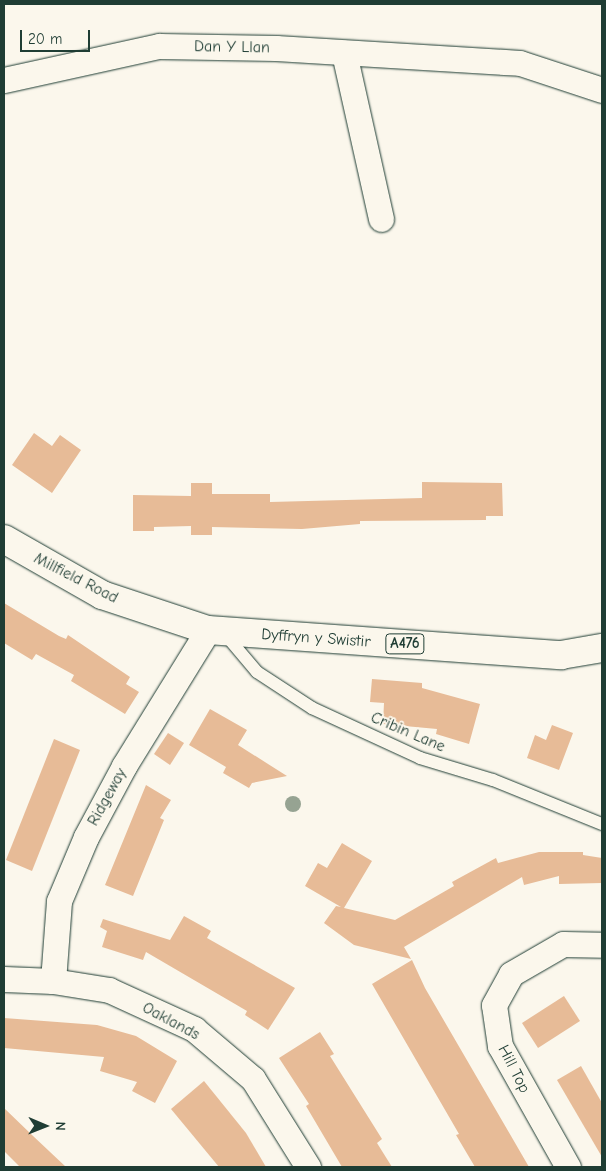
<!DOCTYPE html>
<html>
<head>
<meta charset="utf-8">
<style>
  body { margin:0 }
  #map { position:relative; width:606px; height:1171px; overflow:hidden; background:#fbf7ec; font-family:"Comic Neue",sans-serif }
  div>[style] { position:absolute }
  .building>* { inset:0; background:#e7bb97 }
  .roads { filter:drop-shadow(0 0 1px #1f3d34) drop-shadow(0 0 1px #1f3d34) }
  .service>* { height:12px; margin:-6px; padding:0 6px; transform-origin:6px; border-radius:6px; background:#fbf7ec }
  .minor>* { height:25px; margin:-12.5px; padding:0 12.5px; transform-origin:12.5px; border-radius:12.5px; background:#fbf7ec }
  .primary>* { height:28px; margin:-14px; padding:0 14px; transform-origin:14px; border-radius:14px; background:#fbf7ec }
  .trees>* { width:16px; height:16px; margin:-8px; border-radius:50%; background:#96a392 }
  span { translate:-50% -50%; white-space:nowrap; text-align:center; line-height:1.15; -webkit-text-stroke:4px #fbf7ec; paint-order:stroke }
  .shield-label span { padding:1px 4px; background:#fbf7ec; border:1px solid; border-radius:4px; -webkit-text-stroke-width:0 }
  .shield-label { font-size:15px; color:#1f3d34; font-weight:700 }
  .street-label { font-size:16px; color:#1f3d34 }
  .frame { position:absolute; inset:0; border:5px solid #1f3d34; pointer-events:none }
  .north { position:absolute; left:20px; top:1101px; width:50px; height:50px; -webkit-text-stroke:4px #fbf7ec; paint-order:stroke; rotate:91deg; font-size:14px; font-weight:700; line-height:20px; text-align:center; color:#1f3d34 }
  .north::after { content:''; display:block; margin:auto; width:18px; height:22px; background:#1f3d34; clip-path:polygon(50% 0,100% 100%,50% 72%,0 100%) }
  .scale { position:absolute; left:20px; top:30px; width:70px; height:22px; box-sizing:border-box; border:2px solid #1f3d34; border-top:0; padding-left:6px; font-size:15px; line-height:18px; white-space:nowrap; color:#1f3d34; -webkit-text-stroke:4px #fbf7ec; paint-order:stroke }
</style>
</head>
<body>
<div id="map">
  <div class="building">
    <i style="clip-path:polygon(34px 433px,52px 446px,60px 435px,81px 450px,52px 493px,12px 465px)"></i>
    <i style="clip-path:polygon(422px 482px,502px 483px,503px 516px,486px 516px,486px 520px,360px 521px,360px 524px,302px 529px,212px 527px,212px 535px,191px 535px,191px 526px,154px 527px,154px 531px,133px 531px,133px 495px,191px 496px,191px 483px,212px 483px,212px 494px,270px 494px,270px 502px,422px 498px)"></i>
    <i style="clip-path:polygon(4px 603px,59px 636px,66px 639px,68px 635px,130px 677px,126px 684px,139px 692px,125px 714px,71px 681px,74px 675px,36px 654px,32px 660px,4px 643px)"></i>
    <i style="clip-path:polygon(372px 679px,422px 683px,422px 688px,480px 704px,469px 744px,436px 734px,437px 729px,383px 724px,384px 703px,370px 702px)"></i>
    <i style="clip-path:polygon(210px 709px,247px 730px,238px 745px,287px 776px,252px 783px,249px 788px,223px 773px,226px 767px,189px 745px)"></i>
    <i style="clip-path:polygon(552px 725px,573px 733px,559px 770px,527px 758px,535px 735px,546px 740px)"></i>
    <i style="clip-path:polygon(168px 733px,184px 743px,170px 765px,154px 754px)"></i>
    <i style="clip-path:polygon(54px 739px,80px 750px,32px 871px,6px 860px)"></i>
    <i style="clip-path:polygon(146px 785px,171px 800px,160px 818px,164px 820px,133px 896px,105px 885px)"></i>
    <i style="clip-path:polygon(342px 843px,372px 861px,344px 908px,395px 920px,454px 886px,452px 882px,496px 858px,498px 863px,539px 852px,583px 852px,583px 855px,602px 858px,602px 883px,559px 884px,559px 876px,524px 885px,522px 877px,404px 947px,411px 959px,354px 945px,324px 923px,336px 906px,341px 907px,305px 886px,318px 863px,327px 868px)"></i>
    <i style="clip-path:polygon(184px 916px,211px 931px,207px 938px,295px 988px,268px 1030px,245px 1015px,247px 1011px,146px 952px,143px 960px,102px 947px,107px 931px,100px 927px,103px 919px,170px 940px)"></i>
    <i style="clip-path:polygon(412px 960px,425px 988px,529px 1167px,475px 1167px,456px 1135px,459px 1134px,372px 984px)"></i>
    <i style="clip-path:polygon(564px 996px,580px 1021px,538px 1048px,522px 1023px)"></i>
    <i style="clip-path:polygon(4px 1018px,97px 1025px,136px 1036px,177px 1061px,155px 1103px,132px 1091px,137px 1082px,100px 1071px,104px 1057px,4px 1048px)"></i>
    <i style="clip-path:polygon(320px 1032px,334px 1054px,330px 1056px,382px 1139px,377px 1143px,392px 1167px,342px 1167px,306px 1106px,309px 1104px,279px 1058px)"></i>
    <i style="clip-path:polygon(581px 1066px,602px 1103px,602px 1157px,557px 1080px)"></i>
    <i style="clip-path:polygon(204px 1081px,246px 1133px,266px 1167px,219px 1167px,171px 1109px)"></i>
    <i style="clip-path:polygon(4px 1108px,32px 1135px,66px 1167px,20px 1167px,4px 1151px)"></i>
  </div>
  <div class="roads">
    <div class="service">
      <i style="left:224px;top:633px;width:51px;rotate:49.8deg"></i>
      <i style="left:257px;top:672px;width:66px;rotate:33.2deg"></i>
      <i style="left:312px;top:708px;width:119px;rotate:24.8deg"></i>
      <i style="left:420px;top:758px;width:76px;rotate:16.8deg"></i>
      <i style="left:493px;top:780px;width:118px;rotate:22deg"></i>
    </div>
    <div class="minor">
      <i style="left:344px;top:53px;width:170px;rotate:77.4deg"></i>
      <i style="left:4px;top:80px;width:159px;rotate:-12.4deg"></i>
      <i style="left:159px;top:46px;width:117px;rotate:1deg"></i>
      <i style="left:276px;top:48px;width:244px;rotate:3.5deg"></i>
      <i style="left:520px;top:63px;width:86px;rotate:18.2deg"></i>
      <i style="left:4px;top:979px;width:49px;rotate:2.3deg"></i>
      <i style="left:53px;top:981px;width:57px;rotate:9.1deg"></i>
      <i style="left:109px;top:990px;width:94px;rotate:24.6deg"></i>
      <i style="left:194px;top:1029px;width:77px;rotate:40.3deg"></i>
      <i style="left:253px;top:1079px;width:104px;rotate:58deg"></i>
      <i style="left:53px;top:981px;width:80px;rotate:-85.7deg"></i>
      <i style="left:59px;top:901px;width:69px;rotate:-67.1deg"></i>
      <i style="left:86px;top:837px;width:81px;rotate:-61.8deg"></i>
      <i style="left:124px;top:766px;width:160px;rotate:-58.3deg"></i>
      <i style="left:568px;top:1167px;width:139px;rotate:-119.3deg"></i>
      <i style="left:500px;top:1046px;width:41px;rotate:-98.3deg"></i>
      <i style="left:494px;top:1005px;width:35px;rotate:-61deg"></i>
      <i style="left:511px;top:974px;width:60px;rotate:-30deg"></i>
      <i style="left:563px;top:944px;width:39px;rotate:1deg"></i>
    </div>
    <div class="primary">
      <i style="left:4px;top:539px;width:113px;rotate:29.7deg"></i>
      <i style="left:102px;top:595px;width:112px;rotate:18.3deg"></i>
      <i style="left:208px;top:630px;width:354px;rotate:4.1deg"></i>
      <i style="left:561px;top:655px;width:42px;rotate:-9.7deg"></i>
    </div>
  </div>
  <div class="trees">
    <i style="left:293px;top:804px"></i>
  </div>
  <div class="shield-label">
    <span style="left:405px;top:644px">A476</span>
  </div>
  <div class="street-label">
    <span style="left:232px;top:47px;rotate:1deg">Dan Y Llan</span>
    <span style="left:76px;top:578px;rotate:27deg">Millfield Road</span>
    <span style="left:316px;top:638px;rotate:4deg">Dyffryn y Swistir</span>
    <span style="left:408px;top:732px;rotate:23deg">Cribin Lane</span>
    <span style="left:107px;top:797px;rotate:-61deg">Ridgeway</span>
    <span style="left:171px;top:1021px;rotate:28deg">Oaklands</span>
    <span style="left:514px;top:1069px;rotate:63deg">Hill Top</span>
  </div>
  <div class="frame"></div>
  <div class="north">N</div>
  <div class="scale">20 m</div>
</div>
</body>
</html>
